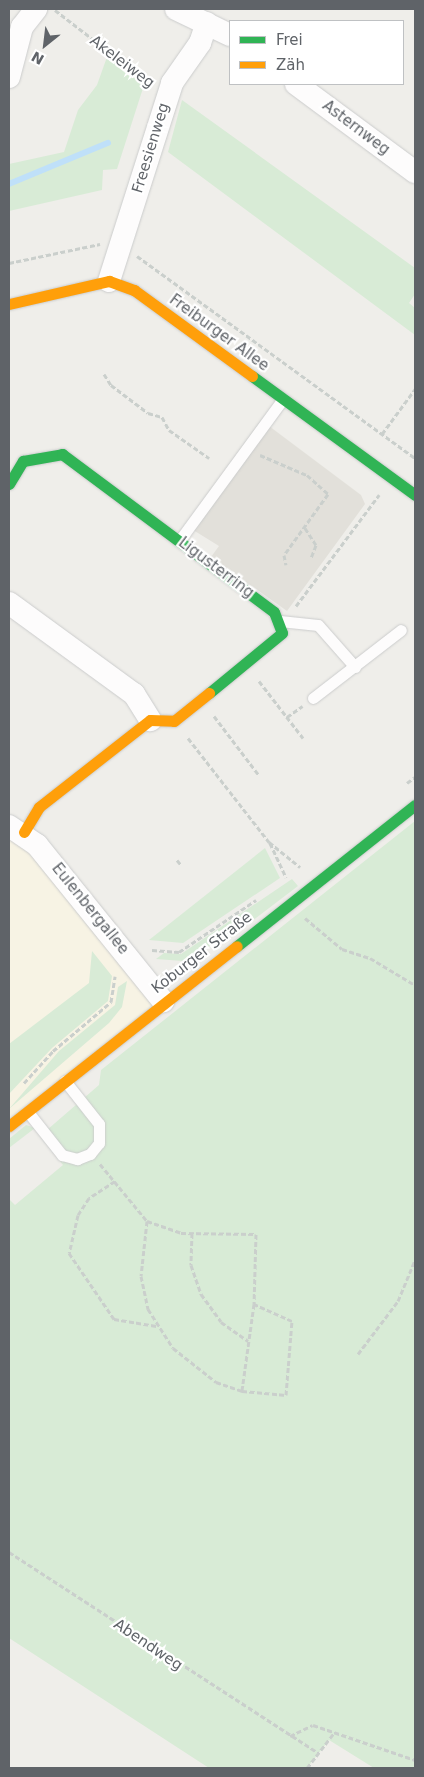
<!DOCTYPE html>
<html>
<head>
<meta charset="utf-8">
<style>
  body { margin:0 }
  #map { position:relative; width:424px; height:1777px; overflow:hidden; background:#efeeea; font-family:"DejaVu Sans",sans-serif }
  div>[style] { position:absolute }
  .commercial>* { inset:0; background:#f7f3e4 }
  .education>* { inset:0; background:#e2e0da }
  .green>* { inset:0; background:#d8ebd6 }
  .stream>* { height:5.5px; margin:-2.75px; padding:0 2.75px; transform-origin:2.75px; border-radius:2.75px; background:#bfe0f9 }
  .path>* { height:3px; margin-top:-1.5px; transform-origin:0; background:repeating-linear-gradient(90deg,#cacfcc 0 5px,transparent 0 7.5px) }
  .roads { filter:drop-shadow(0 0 1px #cbcccc) drop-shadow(0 0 1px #cbcccc) }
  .lane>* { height:11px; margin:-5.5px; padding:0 5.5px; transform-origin:5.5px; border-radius:5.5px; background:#fdfcfc }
  .street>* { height:22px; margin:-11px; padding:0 11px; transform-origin:11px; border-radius:11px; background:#fdfcfc }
  .fast>* { height:11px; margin:-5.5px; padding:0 5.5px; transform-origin:5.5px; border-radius:5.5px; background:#30b455 }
  .slow>* { height:11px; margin:-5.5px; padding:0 5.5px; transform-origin:5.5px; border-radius:5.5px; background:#ff9f0a }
  span { translate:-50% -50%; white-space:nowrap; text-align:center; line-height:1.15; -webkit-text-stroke:4.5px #fff; paint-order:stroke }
  .street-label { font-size:15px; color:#5f6368 }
  .frame { position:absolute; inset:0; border:10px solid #5f6368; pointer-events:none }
  .legend { position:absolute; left:229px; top:20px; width:175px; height:65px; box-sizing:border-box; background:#fff; border:1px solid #bfc1c3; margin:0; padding:6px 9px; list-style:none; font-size:15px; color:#5f6368 }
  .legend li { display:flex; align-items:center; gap:10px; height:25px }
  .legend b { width:25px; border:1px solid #bfc1c3 }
  .north { position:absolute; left:20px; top:20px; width:50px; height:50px; -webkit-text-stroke:4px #fff; paint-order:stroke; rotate:209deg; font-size:14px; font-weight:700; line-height:20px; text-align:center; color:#5f6368 }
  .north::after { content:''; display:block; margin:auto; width:18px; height:22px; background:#5f6368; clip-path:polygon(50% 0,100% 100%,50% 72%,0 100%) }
</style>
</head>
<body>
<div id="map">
  <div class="commercial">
    <i style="clip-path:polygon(9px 826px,163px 1001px,9px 1126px)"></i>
  </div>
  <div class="education">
    <i style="clip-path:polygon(261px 420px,361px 495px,365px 504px,287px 611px,211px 557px,219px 546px,185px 525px)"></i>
  </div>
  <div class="green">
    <i style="clip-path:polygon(107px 57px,144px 85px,117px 169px,103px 170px,102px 190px,9px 211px,9px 164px,64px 152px,78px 110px,97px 85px)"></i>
    <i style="clip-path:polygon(182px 100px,415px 268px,415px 294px,409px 303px,415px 308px,415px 335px,168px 152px)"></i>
    <i style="clip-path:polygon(415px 821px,415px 1768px,374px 1768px,329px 1740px,307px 1768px,209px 1768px,9px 1638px,9px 1199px,15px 1205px,63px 1165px,40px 1136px,99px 1085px,101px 1070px)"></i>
    <i style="clip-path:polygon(265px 848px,280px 878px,183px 943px,149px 940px)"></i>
    <i style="clip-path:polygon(292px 879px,298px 886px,244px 927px,183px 961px,156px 959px,164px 953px,181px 954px)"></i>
    <i style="clip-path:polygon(92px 951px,112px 976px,108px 1001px,52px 1048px,9px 1094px,9px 1044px,89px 983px)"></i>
    <i style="clip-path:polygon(127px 981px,122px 1007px,109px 1023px,9px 1109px,59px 1051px,115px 1005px,118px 987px)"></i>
    <i style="clip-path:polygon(26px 1125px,35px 1128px,9px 1148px,9px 1139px)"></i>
  </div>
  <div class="stream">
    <i style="left:9px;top:184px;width:107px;rotate:-22.5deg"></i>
  </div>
  <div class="path">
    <i style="left:55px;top:10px;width:121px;rotate:37.6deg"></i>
    <i style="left:137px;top:256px;width:344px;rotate:36deg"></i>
    <i style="left:9px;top:263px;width:93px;rotate:-11.8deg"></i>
    <i style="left:104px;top:374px;width:13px;rotate:58deg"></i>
    <i style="left:111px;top:385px;width:46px;rotate:37.1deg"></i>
    <i style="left:148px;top:413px;width:15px;rotate:16deg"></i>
    <i style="left:162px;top:417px;width:15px;rotate:62deg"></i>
    <i style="left:169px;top:430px;width:49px;rotate:35deg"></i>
    <i style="left:382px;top:434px;width:56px;rotate:-53.7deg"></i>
    <i style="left:260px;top:455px;width:51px;rotate:23.1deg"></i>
    <i style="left:307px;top:475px;width:28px;rotate:42deg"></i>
    <i style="left:328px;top:494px;width:75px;rotate:125.8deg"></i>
    <i style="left:284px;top:555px;width:10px;rotate:79deg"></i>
    <i style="left:305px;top:528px;width:20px;rotate:57deg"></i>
    <i style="left:316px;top:545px;width:14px;rotate:111deg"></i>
    <i style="left:296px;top:606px;width:139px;rotate:-53.2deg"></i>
    <i style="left:259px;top:681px;width:72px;rotate:52.3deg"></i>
    <i style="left:214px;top:716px;width:73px;rotate:52.8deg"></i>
    <i style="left:287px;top:717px;width:19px;rotate:-35deg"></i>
    <i style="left:188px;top:738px;width:132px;rotate:52.1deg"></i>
    <i style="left:269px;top:842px;width:40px;rotate:39deg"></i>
    <i style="left:407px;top:783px;width:10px;rotate:-37deg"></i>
    <i style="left:270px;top:843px;width:38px;rotate:65deg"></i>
    <i style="left:177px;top:860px;width:6px;rotate:51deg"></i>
    <i style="left:305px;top:918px;width:48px;rotate:40deg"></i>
    <i style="left:342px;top:949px;width:29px;rotate:18deg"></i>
    <i style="left:370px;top:958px;width:52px;rotate:31deg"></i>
    <i style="left:152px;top:950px;width:27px;rotate:4deg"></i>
    <i style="left:179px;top:952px;width:93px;rotate:-34deg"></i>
    <i style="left:24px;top:1083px;width:43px;rotate:-47.8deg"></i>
    <i style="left:53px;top:1051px;width:76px;rotate:-40.2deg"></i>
    <i style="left:111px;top:1002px;width:26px;rotate:-81deg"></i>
    <i style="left:100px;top:1164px;width:74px;rotate:50.5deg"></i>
    <i style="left:147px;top:1221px;width:36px;rotate:19deg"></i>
    <i style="left:181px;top:1233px;width:75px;rotate:0.8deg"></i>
    <i style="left:256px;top:1234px;width:70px;rotate:91.6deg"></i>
    <i style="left:254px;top:1304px;width:88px;rotate:97.9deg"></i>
    <i style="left:115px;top:1181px;width:31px;rotate:147deg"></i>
    <i style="left:89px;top:1198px;width:20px;rotate:123deg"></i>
    <i style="left:78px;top:1215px;width:39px;rotate:103deg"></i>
    <i style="left:69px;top:1253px;width:80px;rotate:55.7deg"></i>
    <i style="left:114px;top:1319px;width:43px;rotate:9.5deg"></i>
    <i style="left:147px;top:1221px;width:55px;rotate:96.2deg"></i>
    <i style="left:141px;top:1276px;width:34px;rotate:78deg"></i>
    <i style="left:148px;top:1309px;width:46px;rotate:57.3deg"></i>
    <i style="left:173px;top:1348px;width:55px;rotate:38.3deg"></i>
    <i style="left:216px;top:1382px;width:28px;rotate:19deg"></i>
    <i style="left:242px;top:1391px;width:44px;rotate:5.2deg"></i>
    <i style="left:286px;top:1395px;width:74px;rotate:-85.4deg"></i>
    <i style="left:292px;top:1321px;width:42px;rotate:-155.9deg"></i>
    <i style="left:192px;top:1233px;width:32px;rotate:92deg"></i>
    <i style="left:191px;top:1265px;width:31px;rotate:71deg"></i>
    <i style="left:201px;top:1294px;width:34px;rotate:54deg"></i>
    <i style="left:221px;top:1322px;width:33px;rotate:35deg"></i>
    <i style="left:358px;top:1354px;width:66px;rotate:-53deg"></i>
    <i style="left:398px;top:1301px;width:44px;rotate:-67.5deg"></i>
    <i style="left:9px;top:1552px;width:369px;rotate:33deg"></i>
    <i style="left:290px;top:1736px;width:25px;rotate:-26deg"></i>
    <i style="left:313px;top:1725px;width:108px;rotate:18.9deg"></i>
    <i style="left:307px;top:1768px;width:44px;rotate:-52.4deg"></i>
  </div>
  <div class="roads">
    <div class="lane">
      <i style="left:179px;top:541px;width:176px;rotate:-53.8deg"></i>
      <i style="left:280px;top:621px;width:38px;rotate:6deg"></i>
      <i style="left:318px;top:625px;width:56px;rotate:48.6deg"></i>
      <i style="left:313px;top:698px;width:111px;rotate:-37.7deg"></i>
      <i style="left:28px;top:1112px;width:55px;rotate:51.7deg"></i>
      <i style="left:62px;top:1155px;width:16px;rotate:15deg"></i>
      <i style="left:77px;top:1159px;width:14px;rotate:-21deg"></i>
      <i style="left:90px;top:1154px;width:14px;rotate:-51deg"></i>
      <i style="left:99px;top:1143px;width:19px;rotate:-90deg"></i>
      <i style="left:99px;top:1124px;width:55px;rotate:-128.3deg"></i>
    </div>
    <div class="street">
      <i style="left:176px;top:9px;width:60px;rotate:25.7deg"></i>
      <i style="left:9px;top:77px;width:52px;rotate:-75.4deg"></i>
      <i style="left:22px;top:27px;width:23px;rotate:-52deg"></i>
      <i style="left:296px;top:84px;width:148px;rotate:36.5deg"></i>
      <i style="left:109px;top:281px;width:208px;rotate:-72.3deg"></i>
      <i style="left:172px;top:83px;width:49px;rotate:-55deg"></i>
      <i style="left:200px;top:43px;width:21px;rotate:-71deg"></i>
      <i style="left:9px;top:603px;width:155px;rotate:36.1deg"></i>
      <i style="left:134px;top:694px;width:31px;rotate:58deg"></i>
      <i style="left:9px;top:826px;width:34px;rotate:34deg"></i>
      <i style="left:37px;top:845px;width:201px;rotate:51.1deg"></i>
    </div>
    <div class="fast">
      <i style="left:252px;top:376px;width:202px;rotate:36.1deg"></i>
      <i style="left:9px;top:484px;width:27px;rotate:-59deg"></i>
      <i style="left:23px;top:461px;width:40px;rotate:-10deg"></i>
      <i style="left:62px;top:454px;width:264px;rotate:36.7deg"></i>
      <i style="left:274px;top:612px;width:22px;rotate:69deg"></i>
      <i style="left:282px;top:633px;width:94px;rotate:140.6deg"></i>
      <i style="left:237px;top:946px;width:227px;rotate:-38.4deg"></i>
    </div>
    <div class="slow">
      <i style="left:9px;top:304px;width:103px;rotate:-13deg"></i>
      <i style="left:109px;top:281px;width:27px;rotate:20deg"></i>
      <i style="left:134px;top:290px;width:146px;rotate:36.1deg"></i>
      <i style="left:24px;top:832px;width:29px;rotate:-59deg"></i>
      <i style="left:39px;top:807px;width:141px;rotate:-38.1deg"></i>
      <i style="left:150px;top:720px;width:24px;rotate:2deg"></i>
      <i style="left:174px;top:721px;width:45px;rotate:-38.7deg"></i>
      <i style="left:9px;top:1126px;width:290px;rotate:-38.3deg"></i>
    </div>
  </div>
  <div class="street-label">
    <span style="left:122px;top:62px;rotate:37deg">Akeleiweg</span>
    <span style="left:356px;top:128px;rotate:37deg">Asternweg</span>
    <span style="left:151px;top:148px;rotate:-73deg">Freesienweg</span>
    <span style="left:219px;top:333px;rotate:36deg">Freiburger Allee</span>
    <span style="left:216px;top:568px;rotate:37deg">Ligusterring</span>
    <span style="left:90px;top:909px;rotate:51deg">Eulenbergallee</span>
    <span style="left:202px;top:953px;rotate:-38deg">Koburger Straße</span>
    <span style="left:148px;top:1645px;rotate:34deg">Abendweg</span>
  </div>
  <div class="frame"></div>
  <ul class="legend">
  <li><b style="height:6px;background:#30b455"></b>Frei</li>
  <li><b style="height:6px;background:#ff9f0a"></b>Zäh</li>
  </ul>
  <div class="north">N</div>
</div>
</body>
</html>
